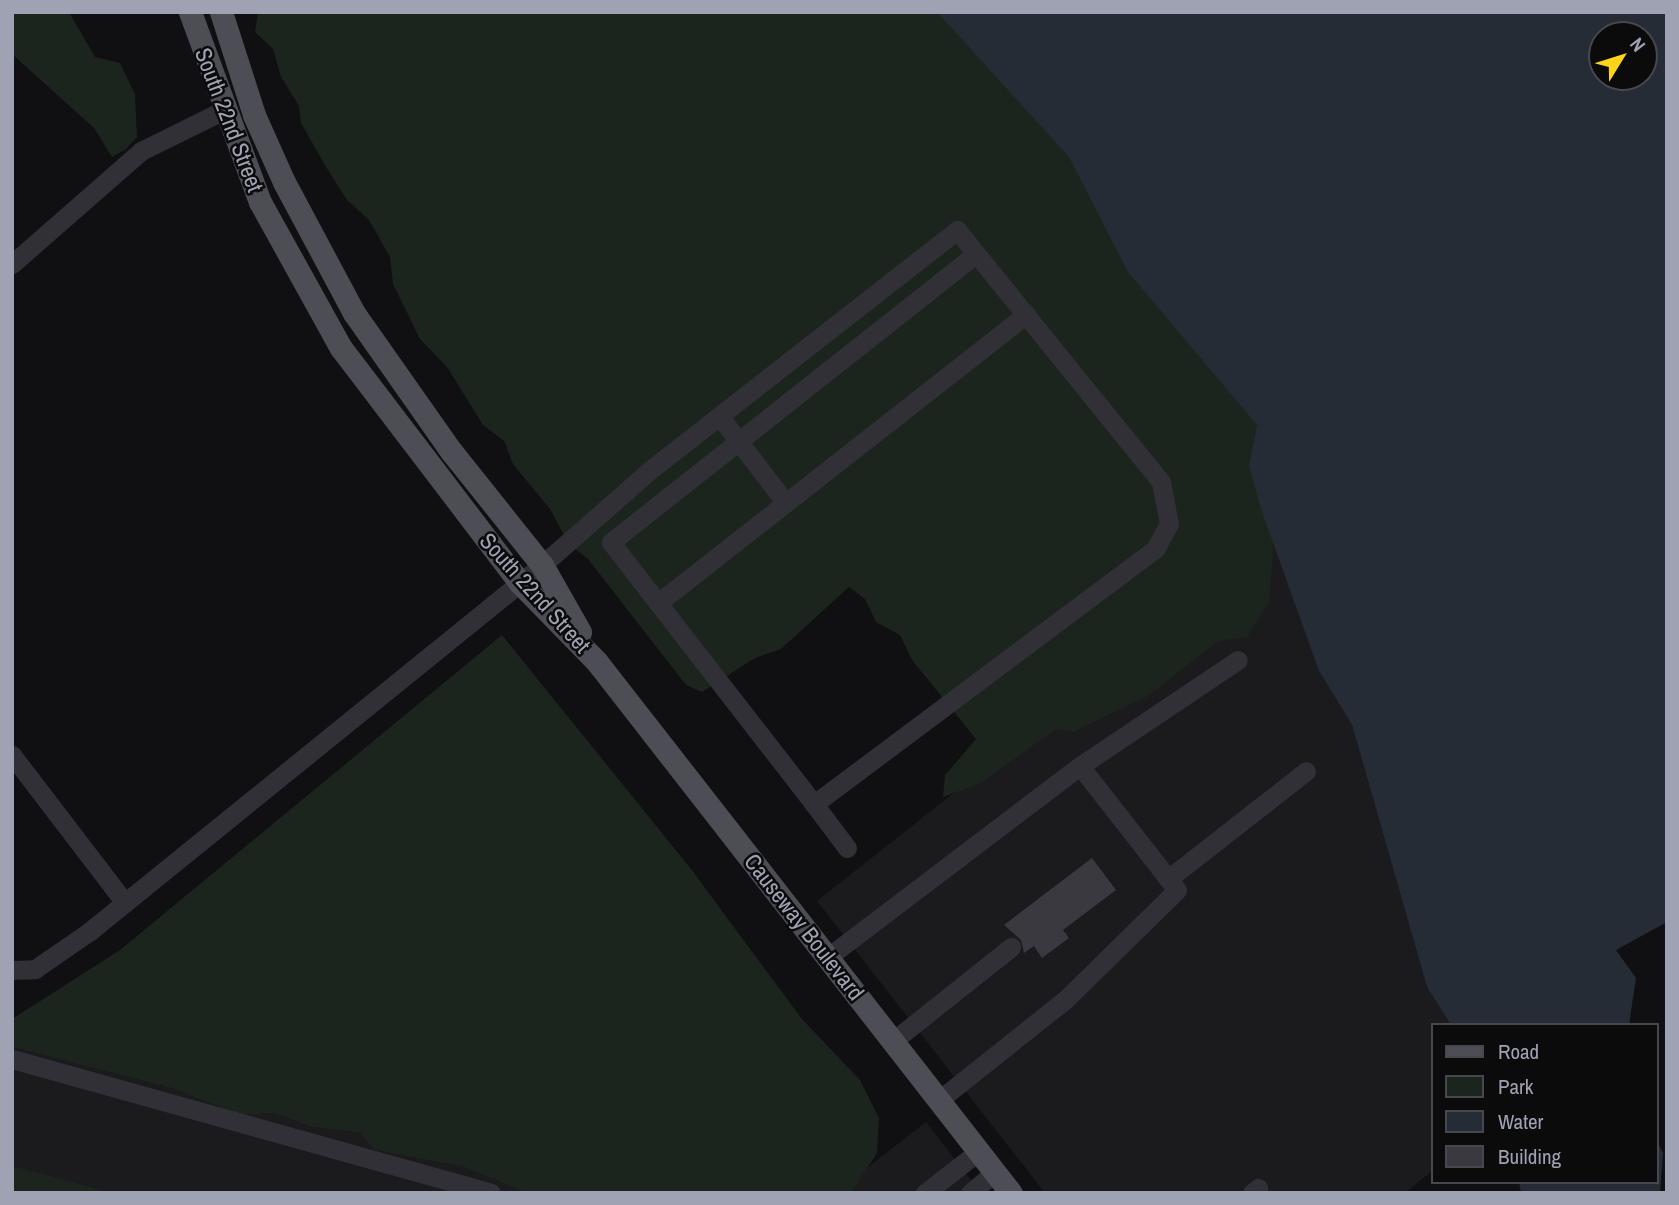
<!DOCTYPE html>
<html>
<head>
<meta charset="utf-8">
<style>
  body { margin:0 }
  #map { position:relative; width:1679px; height:1205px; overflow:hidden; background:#100f11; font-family:"Archivo Narrow",sans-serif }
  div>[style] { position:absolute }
  .built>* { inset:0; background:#1b1b1e }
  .green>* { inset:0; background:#1c241e }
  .water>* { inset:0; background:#252c35 }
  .building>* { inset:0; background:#39393f }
  .minor>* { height:19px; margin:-9.5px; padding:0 9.5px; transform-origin:9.5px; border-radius:9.5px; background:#303036 }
  .major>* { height:23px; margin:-11.5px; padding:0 11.5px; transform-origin:11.5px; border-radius:11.5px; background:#4c4d55 }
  span { translate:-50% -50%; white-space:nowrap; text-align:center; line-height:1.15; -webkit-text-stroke:5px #0b0b0c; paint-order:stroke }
  .street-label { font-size:23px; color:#9fa2b3 }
  .frame { position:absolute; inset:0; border:14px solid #9fa2b3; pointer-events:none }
  .legend { position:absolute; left:1431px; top:1023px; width:228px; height:161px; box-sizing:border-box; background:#0b0b0c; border:2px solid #46474f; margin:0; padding:9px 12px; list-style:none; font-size:21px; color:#9fa2b3 }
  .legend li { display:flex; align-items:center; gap:14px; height:35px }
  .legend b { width:35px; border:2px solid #46474f }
  .north { position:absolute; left:1588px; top:21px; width:70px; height:70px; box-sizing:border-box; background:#0b0b0c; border:2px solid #46474f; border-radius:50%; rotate:52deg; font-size:19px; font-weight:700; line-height:28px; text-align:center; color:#9fa2b3 }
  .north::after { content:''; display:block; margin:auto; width:24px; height:32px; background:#fed41a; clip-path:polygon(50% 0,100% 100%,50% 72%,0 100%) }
</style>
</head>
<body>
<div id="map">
  <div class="built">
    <i style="clip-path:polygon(1274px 540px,1319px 671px,1352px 725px,1427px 987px,1451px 1025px,1432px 1025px,1432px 1171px,1405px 1193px,1045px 1193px,817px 901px)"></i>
    <i style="clip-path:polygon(12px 1047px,171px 1088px,240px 1115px,274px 1113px,312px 1127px,360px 1133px,376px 1150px,464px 1167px,527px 1193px,12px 1193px)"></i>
    <i style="clip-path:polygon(926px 1122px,981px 1193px,835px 1193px)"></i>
  </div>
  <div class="green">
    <i style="clip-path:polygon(12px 12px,69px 12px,95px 57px,120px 63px,135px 94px,137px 137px,126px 149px,112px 157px,94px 128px,12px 54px)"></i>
    <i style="clip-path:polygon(258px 12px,1174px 12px,1284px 104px,1262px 512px,1274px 540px,1269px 602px,1247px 637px,1218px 641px,1148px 696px,1073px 732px,1056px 729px,981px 783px,943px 797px,945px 775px,976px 739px,912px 660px,900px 635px,876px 622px,865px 599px,849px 587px,781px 649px,755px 658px,702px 692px,686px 685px,588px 559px,568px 543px,550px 509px,513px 464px,504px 441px,483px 425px,447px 367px,420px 339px,393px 284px,390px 257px,369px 220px,347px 200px,326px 167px,301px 123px,299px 106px,281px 77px,273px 49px,255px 32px)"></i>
    <i style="clip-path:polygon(502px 635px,691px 869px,802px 1019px,860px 1080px,879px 1118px,877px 1153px,851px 1193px,527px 1193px,464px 1167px,375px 1150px,360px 1133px,312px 1127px,274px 1113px,240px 1115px,171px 1088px,12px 1047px,12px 1019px,120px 950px)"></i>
    <i style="clip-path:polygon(12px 1166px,95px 1188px,106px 1193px,12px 1193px)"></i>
  </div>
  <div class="water">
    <i style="clip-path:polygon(evenodd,937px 12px,1667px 12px,1667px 922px,1616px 950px,1636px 978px,1629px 1025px,1451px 1025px,1427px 987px,1352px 725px,1319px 671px,1262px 512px,1249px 466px,1257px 425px,1128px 272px,1069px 157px,937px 12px,1602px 35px,1644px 35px,1644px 77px,1602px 77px,1602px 35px)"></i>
    <i style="clip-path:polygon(1656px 1139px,1663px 1153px,1660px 1193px,1521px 1193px,1519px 1182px,1656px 1182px)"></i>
  </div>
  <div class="building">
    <i style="clip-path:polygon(1092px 858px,1116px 890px,1063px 930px,1069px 938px,1042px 958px,1034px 946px,1024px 953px,1021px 940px,1004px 925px)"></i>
  </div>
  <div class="minor">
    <i style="left:12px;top:264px;width:171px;rotate:-41.2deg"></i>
    <i style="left:141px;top:151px;width:90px;rotate:-26.3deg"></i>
    <i style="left:720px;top:417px;width:107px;rotate:52.6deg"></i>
    <i style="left:658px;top:603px;width:468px;rotate:-38.1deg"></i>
    <i style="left:12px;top:755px;width:186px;rotate:52.6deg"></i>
    <i style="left:1080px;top:766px;width:190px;rotate:-33.9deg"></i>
    <i style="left:814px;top:804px;width:331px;rotate:-127.8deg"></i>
    <i style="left:611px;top:542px;width:465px;rotate:-38.3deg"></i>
    <i style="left:1168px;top:879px;width:175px;rotate:-38deg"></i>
    <i style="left:828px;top:957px;width:316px;rotate:-37.2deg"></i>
    <i style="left:1080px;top:766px;width:157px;rotate:52deg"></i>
    <i style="left:1177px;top:890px;width:156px;rotate:135.5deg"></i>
    <i style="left:1066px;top:999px;width:162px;rotate:141.5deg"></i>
    <i style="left:12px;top:970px;width:23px;rotate:-2deg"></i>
    <i style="left:35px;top:969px;width:67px;rotate:-34.6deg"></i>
    <i style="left:90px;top:931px;width:582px;rotate:-39deg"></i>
    <i style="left:542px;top:565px;width:144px;rotate:-41.3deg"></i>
    <i style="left:650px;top:470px;width:390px;rotate:-38deg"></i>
    <i style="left:957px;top:230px;width:324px;rotate:51deg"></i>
    <i style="left:1161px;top:482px;width:43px;rotate:79.2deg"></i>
    <i style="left:1169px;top:524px;width:29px;rotate:119deg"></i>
    <i style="left:1155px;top:549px;width:426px;rotate:143.2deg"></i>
    <i style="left:814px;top:804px;width:55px;rotate:53.1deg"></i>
    <i style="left:893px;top:1041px;width:151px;rotate:-38.5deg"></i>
    <i style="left:12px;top:1059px;width:497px;rotate:15.6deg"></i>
    <i style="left:925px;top:1193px;width:68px;rotate:-37.9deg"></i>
    <i style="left:970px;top:1193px;width:33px;rotate:-40deg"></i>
    <i style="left:1252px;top:1193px;width:8px;rotate:-40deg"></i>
  </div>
  <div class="major">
    <i style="left:190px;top:12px;width:202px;rotate:69.8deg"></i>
    <i style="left:260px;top:202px;width:167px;rotate:61deg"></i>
    <i style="left:341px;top:348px;width:295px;rotate:52.7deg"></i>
    <i style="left:520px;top:583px;width:110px;rotate:45.7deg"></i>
    <i style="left:597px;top:662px;width:673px;rotate:52.06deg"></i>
    <i style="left:221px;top:12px;width:108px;rotate:72.2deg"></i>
    <i style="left:254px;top:115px;width:73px;rotate:65.9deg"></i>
    <i style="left:284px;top:182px;width:149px;rotate:61.9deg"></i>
    <i style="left:354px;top:313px;width:169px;rotate:54.9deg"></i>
    <i style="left:451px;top:451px;width:146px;rotate:51.4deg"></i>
    <i style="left:542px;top:565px;width:77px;rotate:60.4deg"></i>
  </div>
  <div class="street-label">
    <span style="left:229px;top:120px;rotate:69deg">South 22nd Street</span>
    <span style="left:535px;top:593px;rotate:48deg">South 22nd Street</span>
    <span style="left:804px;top:927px;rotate:52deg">Causeway Boulevard</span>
  </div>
  <div class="frame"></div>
  <ul class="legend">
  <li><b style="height:9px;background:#4c4d55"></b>Road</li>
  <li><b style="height:19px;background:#1c241e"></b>Park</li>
  <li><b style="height:19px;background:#252c35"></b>Water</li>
  <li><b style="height:19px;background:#39393f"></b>Building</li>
  </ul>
  <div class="north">N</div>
</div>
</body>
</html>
